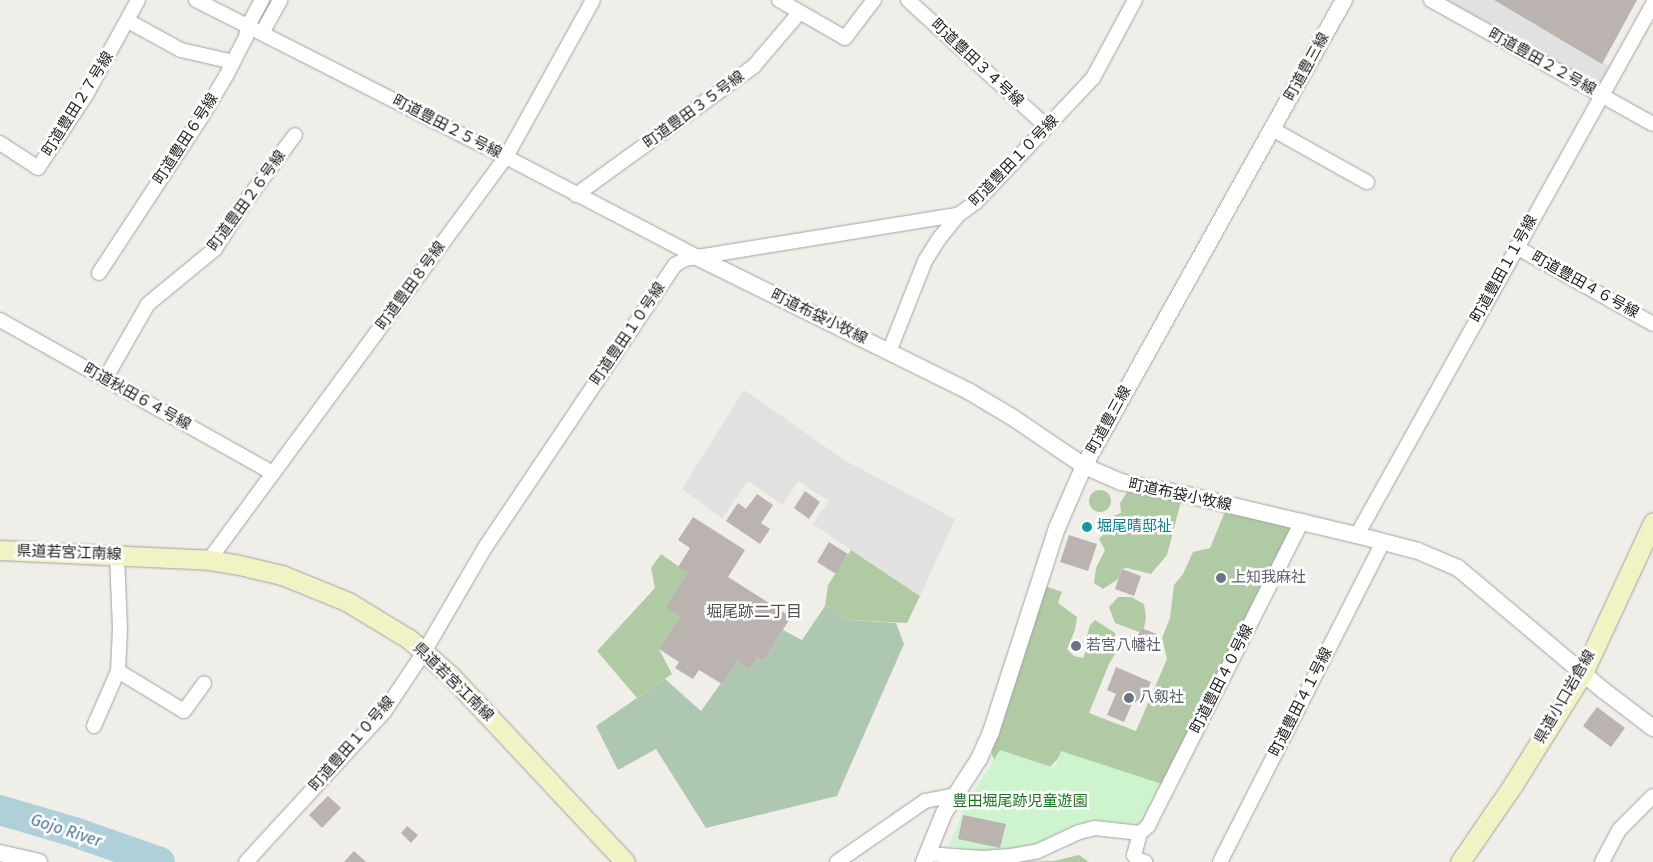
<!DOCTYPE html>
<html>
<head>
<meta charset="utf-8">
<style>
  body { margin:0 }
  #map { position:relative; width:1653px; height:862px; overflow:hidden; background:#f0eee9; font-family:"Fira Sans","Noto Sans JP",sans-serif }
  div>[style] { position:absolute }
  .forest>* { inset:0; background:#b0cba3 }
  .round { border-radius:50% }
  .cemetery>* { inset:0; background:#adc7b0 }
  .park>* { inset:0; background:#cdf4cf }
  .parking>* { inset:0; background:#e1e1e1 }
  .river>* { height:30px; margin:-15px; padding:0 15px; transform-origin:15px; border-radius:15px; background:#afd0d8 }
  .building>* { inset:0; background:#bab3af }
  .roads { filter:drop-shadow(0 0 1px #a2a2a2) drop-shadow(0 0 1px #a2a2a2) }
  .minor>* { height:14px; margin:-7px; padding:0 7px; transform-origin:7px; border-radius:7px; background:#fff }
  .tertiary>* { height:16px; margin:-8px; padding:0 8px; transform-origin:8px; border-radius:8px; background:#fff }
  .secondary>* { height:19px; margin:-9.5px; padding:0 9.5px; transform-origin:9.5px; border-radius:9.5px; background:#f2f3c5 }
  .dots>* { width:14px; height:14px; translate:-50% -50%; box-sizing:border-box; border:2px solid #fff; border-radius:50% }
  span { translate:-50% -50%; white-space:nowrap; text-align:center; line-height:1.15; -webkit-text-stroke:5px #fff; paint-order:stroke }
  .street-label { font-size:15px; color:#212121 }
  .culture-label { font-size:15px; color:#0d838f }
  .left { translate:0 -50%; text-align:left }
  .worship-label { font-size:15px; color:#5b616d }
  .park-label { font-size:15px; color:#1a751f }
  .neighbourhood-label { font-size:16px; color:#545454 }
  .water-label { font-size:16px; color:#517697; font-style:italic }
</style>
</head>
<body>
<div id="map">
  <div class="forest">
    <i style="clip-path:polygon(1132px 485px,1183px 494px,1167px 555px,1151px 574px,1127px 568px,1122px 569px,1118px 579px,1103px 589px,1094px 583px,1096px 568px,1105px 550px,1099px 539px,1109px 527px,1113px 516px,1121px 513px,1120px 503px)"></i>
    <i class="round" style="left:1089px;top:490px;width:22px;height:22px"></i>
    <i style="clip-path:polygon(1228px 504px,1302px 521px,1165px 793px,1060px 756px,1043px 775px,998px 769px,992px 755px,991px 732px,1039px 584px,1062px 592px,1058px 603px,1077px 617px,1075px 630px,1067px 649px,1074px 656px,1083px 658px,1089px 643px,1087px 636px,1090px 625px,1095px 620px,1115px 633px,1118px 649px,1109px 664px,1089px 713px,1136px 731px,1167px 659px,1162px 638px,1170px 618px,1174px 585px,1183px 574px,1193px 552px,1210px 548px)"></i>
    <i style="clip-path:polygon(851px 550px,920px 596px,907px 623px,850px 620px,825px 606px,828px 585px)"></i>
    <i style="clip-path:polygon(661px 554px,688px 573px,680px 616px,659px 649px,672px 674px,637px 698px,597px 651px,655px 588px,651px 568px)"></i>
    <i style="clip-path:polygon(1118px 597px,1131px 597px,1144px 604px,1146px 617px,1144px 629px,1141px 628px,1139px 632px,1115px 623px,1109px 607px)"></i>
    <i style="clip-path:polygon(1079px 855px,1089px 862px,1003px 862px,1054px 861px)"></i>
  </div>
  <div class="cemetery">
    <i style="clip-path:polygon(825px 606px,850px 620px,896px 623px,904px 644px,837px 796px,706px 828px,656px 749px,618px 770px,596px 726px,665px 679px,701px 711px,737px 661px,750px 670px,757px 658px,764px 660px,783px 630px,802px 640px)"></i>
  </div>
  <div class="park">
    <i style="clip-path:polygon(1000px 750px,1055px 768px,1061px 751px,1162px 784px,1144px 820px,1136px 825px,1094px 820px,1077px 824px,1034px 846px,981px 854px,949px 845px,967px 803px)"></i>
  </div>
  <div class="parking">
    <i style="clip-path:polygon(1431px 0,1494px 0,1616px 70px,1602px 96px)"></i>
    <i style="clip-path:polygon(744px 390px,844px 460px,955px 519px,920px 596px,813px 524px,829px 501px,798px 481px,783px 505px,748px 481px,722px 518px,682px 489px)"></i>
  </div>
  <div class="river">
    <i style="left:0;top:810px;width:77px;rotate:16.6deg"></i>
    <i style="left:74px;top:832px;width:91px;rotate:19.2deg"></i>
  </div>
  <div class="building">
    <i style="clip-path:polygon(1494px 0,1637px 0,1602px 64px)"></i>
    <i style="clip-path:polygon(805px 491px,820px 502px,809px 519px,794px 508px)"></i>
    <i style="clip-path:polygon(757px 494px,773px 505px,761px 523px,770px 529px,760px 544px,726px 521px,738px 503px,746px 509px)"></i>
    <i style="clip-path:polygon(693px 517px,745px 550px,728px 577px,791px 617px,764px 660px,757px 658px,750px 670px,737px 661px,722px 684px,699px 670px,693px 679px,675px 668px,679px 662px,659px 649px,680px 616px,666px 607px,688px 573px,678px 567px,690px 548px,678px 540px)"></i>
    <i style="clip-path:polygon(1069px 535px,1097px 544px,1088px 571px,1060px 562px)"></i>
    <i style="clip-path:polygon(829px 542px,848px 554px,836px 574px,817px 562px)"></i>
    <i style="clip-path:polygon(1122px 569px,1141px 576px,1134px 596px,1115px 589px)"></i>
    <i style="clip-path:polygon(1141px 628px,1157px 634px,1152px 649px,1135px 643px)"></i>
    <i style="clip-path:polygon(1116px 667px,1151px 682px,1141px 705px,1133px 701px,1124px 722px,1107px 715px,1116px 694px,1107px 690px)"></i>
    <i style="clip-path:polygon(1597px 707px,1625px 728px,1611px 747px,1583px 726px)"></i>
    <i style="clip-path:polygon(328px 796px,341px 808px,322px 828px,309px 815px)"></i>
    <i style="clip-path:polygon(963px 815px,1006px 824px,1000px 848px,958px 839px)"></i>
    <i style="clip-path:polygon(407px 826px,418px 835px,411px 843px,401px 833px)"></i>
    <i style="clip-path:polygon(354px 851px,366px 862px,344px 862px)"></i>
  </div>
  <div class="roads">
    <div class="minor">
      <i style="left:196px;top:0;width:347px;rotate:26.9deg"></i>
      <i style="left:506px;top:157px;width:216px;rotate:27.6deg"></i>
      <i style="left:779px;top:0;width:76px;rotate:29.9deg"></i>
      <i style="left:845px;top:38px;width:48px;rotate:-52.7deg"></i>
      <i style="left:908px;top:0;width:188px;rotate:42.4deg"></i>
      <i style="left:1431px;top:0;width:254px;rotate:29.2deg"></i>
      <i style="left:128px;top:21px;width:60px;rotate:28.7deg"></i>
      <i style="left:181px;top:50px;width:53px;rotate:13deg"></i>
      <i style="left:262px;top:33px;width:38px;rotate:-61deg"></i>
      <i style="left:1272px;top:129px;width:109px;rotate:29.2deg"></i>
      <i style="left:0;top:143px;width:45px;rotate:33.3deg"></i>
      <i style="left:38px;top:168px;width:87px;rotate:-56.7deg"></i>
      <i style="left:86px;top:95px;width:108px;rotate:-61.3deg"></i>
      <i style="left:576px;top:195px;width:220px;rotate:-35.9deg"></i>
      <i style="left:754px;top:66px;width:71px;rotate:-49.6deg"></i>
      <i style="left:1516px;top:247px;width:157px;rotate:29.3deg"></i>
      <i style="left:99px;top:273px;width:191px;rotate:-56.7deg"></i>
      <i style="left:204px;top:113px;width:43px;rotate:-59.3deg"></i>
      <i style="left:226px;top:76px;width:44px;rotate:-62.9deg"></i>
      <i style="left:246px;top:37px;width:11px;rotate:-80deg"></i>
      <i style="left:248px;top:26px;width:30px;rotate:-62deg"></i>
      <i style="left:0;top:320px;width:313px;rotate:29.3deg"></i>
      <i style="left:889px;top:352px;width:98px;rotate:-68.4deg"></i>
      <i style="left:925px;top:261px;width:25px;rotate:-58deg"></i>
      <i style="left:938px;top:240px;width:32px;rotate:-51deg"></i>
      <i style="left:105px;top:379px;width:86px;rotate:-60.2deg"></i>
      <i style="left:148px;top:304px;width:87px;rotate:-39.4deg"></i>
      <i style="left:215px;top:249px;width:52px;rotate:-57.5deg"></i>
      <i style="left:243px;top:205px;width:87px;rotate:-53.4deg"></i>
      <i style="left:1357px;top:535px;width:608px;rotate:-60.86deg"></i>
      <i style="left:209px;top:560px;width:501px;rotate:-53.61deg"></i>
      <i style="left:506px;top:157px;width:179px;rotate:-61deg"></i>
      <i style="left:118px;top:671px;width:77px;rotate:31.2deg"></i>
      <i style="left:184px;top:711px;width:34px;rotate:-54deg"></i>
      <i style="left:94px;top:726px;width:60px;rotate:-66.4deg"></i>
      <i style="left:118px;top:671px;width:43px;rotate:-87.3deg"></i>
      <i style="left:120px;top:628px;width:73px;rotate:-92.4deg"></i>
      <i style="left:1140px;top:833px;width:11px;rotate:-41deg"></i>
      <i style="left:1148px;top:826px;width:342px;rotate:-63.2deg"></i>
      <i style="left:927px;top:854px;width:55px;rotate:4.2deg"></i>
      <i style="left:982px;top:858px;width:29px;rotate:-4deg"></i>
      <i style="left:1011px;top:856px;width:27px;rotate:-10deg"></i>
      <i style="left:1038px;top:851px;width:45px;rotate:-24.9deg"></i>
      <i style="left:1079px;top:832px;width:16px;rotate:-14deg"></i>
      <i style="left:1095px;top:828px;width:45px;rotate:6.3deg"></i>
      <i style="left:1140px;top:833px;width:23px;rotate:105deg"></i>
      <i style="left:1134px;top:855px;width:5px;rotate:53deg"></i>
      <i style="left:1137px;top:859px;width:9px;rotate:21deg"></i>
      <i style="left:246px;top:862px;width:204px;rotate:-47.4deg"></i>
      <i style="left:384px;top:712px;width:72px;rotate:-56.3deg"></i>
      <i style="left:424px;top:652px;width:123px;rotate:-59.7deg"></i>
      <i style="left:486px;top:546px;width:339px;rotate:-56.1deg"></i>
      <i style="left:675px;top:265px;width:12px;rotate:-31deg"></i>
      <i style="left:685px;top:259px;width:277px;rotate:-9.2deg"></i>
      <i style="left:958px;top:215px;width:22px;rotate:-36deg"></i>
      <i style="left:976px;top:202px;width:170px;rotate:-46.7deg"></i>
      <i style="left:1093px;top:78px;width:89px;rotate:-61.7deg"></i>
      <i style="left:837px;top:862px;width:107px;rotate:-34.7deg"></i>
      <i style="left:925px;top:801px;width:31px;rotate:-11deg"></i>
      <i style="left:1220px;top:862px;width:359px;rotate:-63deg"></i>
      <i style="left:1602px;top:862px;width:36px;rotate:-62deg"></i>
      <i style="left:1619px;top:830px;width:48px;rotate:-45deg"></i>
    </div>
    <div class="tertiary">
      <i style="left:697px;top:257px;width:305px;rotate:26.3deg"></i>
      <i style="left:970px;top:392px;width:49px;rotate:30.8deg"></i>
      <i style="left:1012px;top:417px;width:87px;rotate:34.2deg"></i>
      <i style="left:1084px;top:466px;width:40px;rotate:23.4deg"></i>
      <i style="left:1121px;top:482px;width:63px;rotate:11deg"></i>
      <i style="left:1183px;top:494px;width:179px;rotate:13.3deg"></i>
      <i style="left:1357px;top:535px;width:63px;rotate:14.7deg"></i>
      <i style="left:1418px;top:551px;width:43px;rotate:23deg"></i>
      <i style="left:1458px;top:568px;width:189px;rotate:40.1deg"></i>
      <i style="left:1603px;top:690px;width:63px;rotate:37.2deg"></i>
      <i style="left:0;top:853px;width:40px;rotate:13deg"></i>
      <i style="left:924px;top:862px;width:53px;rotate:-67.8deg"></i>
      <i style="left:944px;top:813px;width:64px;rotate:-57.1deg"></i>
      <i style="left:979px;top:759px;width:30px;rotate:-66deg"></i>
      <i style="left:991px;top:732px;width:214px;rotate:-72.1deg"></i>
      <i style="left:1057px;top:528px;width:68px;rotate:-66.5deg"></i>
      <i style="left:1084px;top:466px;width:534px;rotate:-60.84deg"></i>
    </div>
    <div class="secondary">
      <i style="left:0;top:550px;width:209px;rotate:2.7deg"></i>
      <i style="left:209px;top:560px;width:26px;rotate:9deg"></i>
      <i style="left:235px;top:564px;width:48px;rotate:13.2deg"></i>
      <i style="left:282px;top:575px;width:71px;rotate:22.2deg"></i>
      <i style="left:348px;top:602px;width:71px;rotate:31.2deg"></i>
      <i style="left:409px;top:639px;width:55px;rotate:41.3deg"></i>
      <i style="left:450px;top:675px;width:256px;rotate:46.9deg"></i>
      <i style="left:1460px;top:862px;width:96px;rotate:-55.6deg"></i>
      <i style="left:1514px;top:783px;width:130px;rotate:-57.9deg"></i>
      <i style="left:1583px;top:673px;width:166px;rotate:-65.1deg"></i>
    </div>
  </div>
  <div class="dots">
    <i style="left:1087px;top:527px;background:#0f9aa8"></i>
    <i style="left:1221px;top:578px;background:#6b7280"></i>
    <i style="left:1076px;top:646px;background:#6b7280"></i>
    <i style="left:1129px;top:698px;background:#6b7280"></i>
  </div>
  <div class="street-label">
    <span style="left:1542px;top:62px;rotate:29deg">町道豊田２２号線</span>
    <span style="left:977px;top:63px;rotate:43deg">町道豊田３４号線</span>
    <span style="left:1307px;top:67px;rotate:-61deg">町道豊三線</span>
    <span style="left:78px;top:104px;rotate:-58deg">町道豊田２７号線</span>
    <span style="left:694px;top:110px;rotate:-36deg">町道豊田３５号線</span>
    <span style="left:447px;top:127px;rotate:27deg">町道豊田２５号線</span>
    <span style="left:186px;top:139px;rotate:-57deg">町道豊田６号線</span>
    <span style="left:1014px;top:161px;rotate:-46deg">町道豊田１０号線</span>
    <span style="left:247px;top:201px;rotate:-54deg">町道豊田２６号線</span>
    <span style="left:1504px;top:269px;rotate:-61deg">町道豊田１１号線</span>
    <span style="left:1585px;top:285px;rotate:29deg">町道豊田４６号線</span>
    <span style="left:411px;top:286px;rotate:-54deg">町道豊田８号線</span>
    <span style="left:819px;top:317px;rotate:26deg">町道布袋小牧線</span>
    <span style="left:628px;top:334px;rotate:-56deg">町道豊田１０号線</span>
    <span style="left:137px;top:397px;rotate:29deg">町道秋田６４号線</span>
    <span style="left:1109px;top:420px;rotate:-61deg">町道豊三線</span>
    <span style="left:1180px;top:495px;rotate:12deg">町道布袋小牧線</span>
    <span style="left:69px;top:553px;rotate:2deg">県道若宮江南線</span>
    <span style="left:1222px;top:679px;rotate:-63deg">町道豊田４０号線</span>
    <span style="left:453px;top:682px;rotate:44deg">県道若宮江南線</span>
    <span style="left:1565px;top:697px;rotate:-60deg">県道小口岩倉線</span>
    <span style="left:1301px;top:702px;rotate:-63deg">町道豊田４１号線</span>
    <span style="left:352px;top:744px;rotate:-49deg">町道豊田１０号線</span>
  </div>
  <div class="culture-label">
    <span class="left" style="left:1097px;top:527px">堀尾晴邸祉</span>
  </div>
  <div class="worship-label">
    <span class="left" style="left:1231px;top:578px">上知我麻社</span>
    <span class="left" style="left:1086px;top:646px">若宮八幡社</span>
    <span class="left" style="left:1139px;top:698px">八剱社</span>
  </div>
  <div class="park-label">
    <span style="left:1020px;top:802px">豊田堀尾跡児童遊園</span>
  </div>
  <div class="neighbourhood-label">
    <span style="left:754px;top:612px">堀尾跡二丁目</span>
  </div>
  <div class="water-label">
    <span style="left:66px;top:831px;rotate:18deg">Gojo River</span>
  </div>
</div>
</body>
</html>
